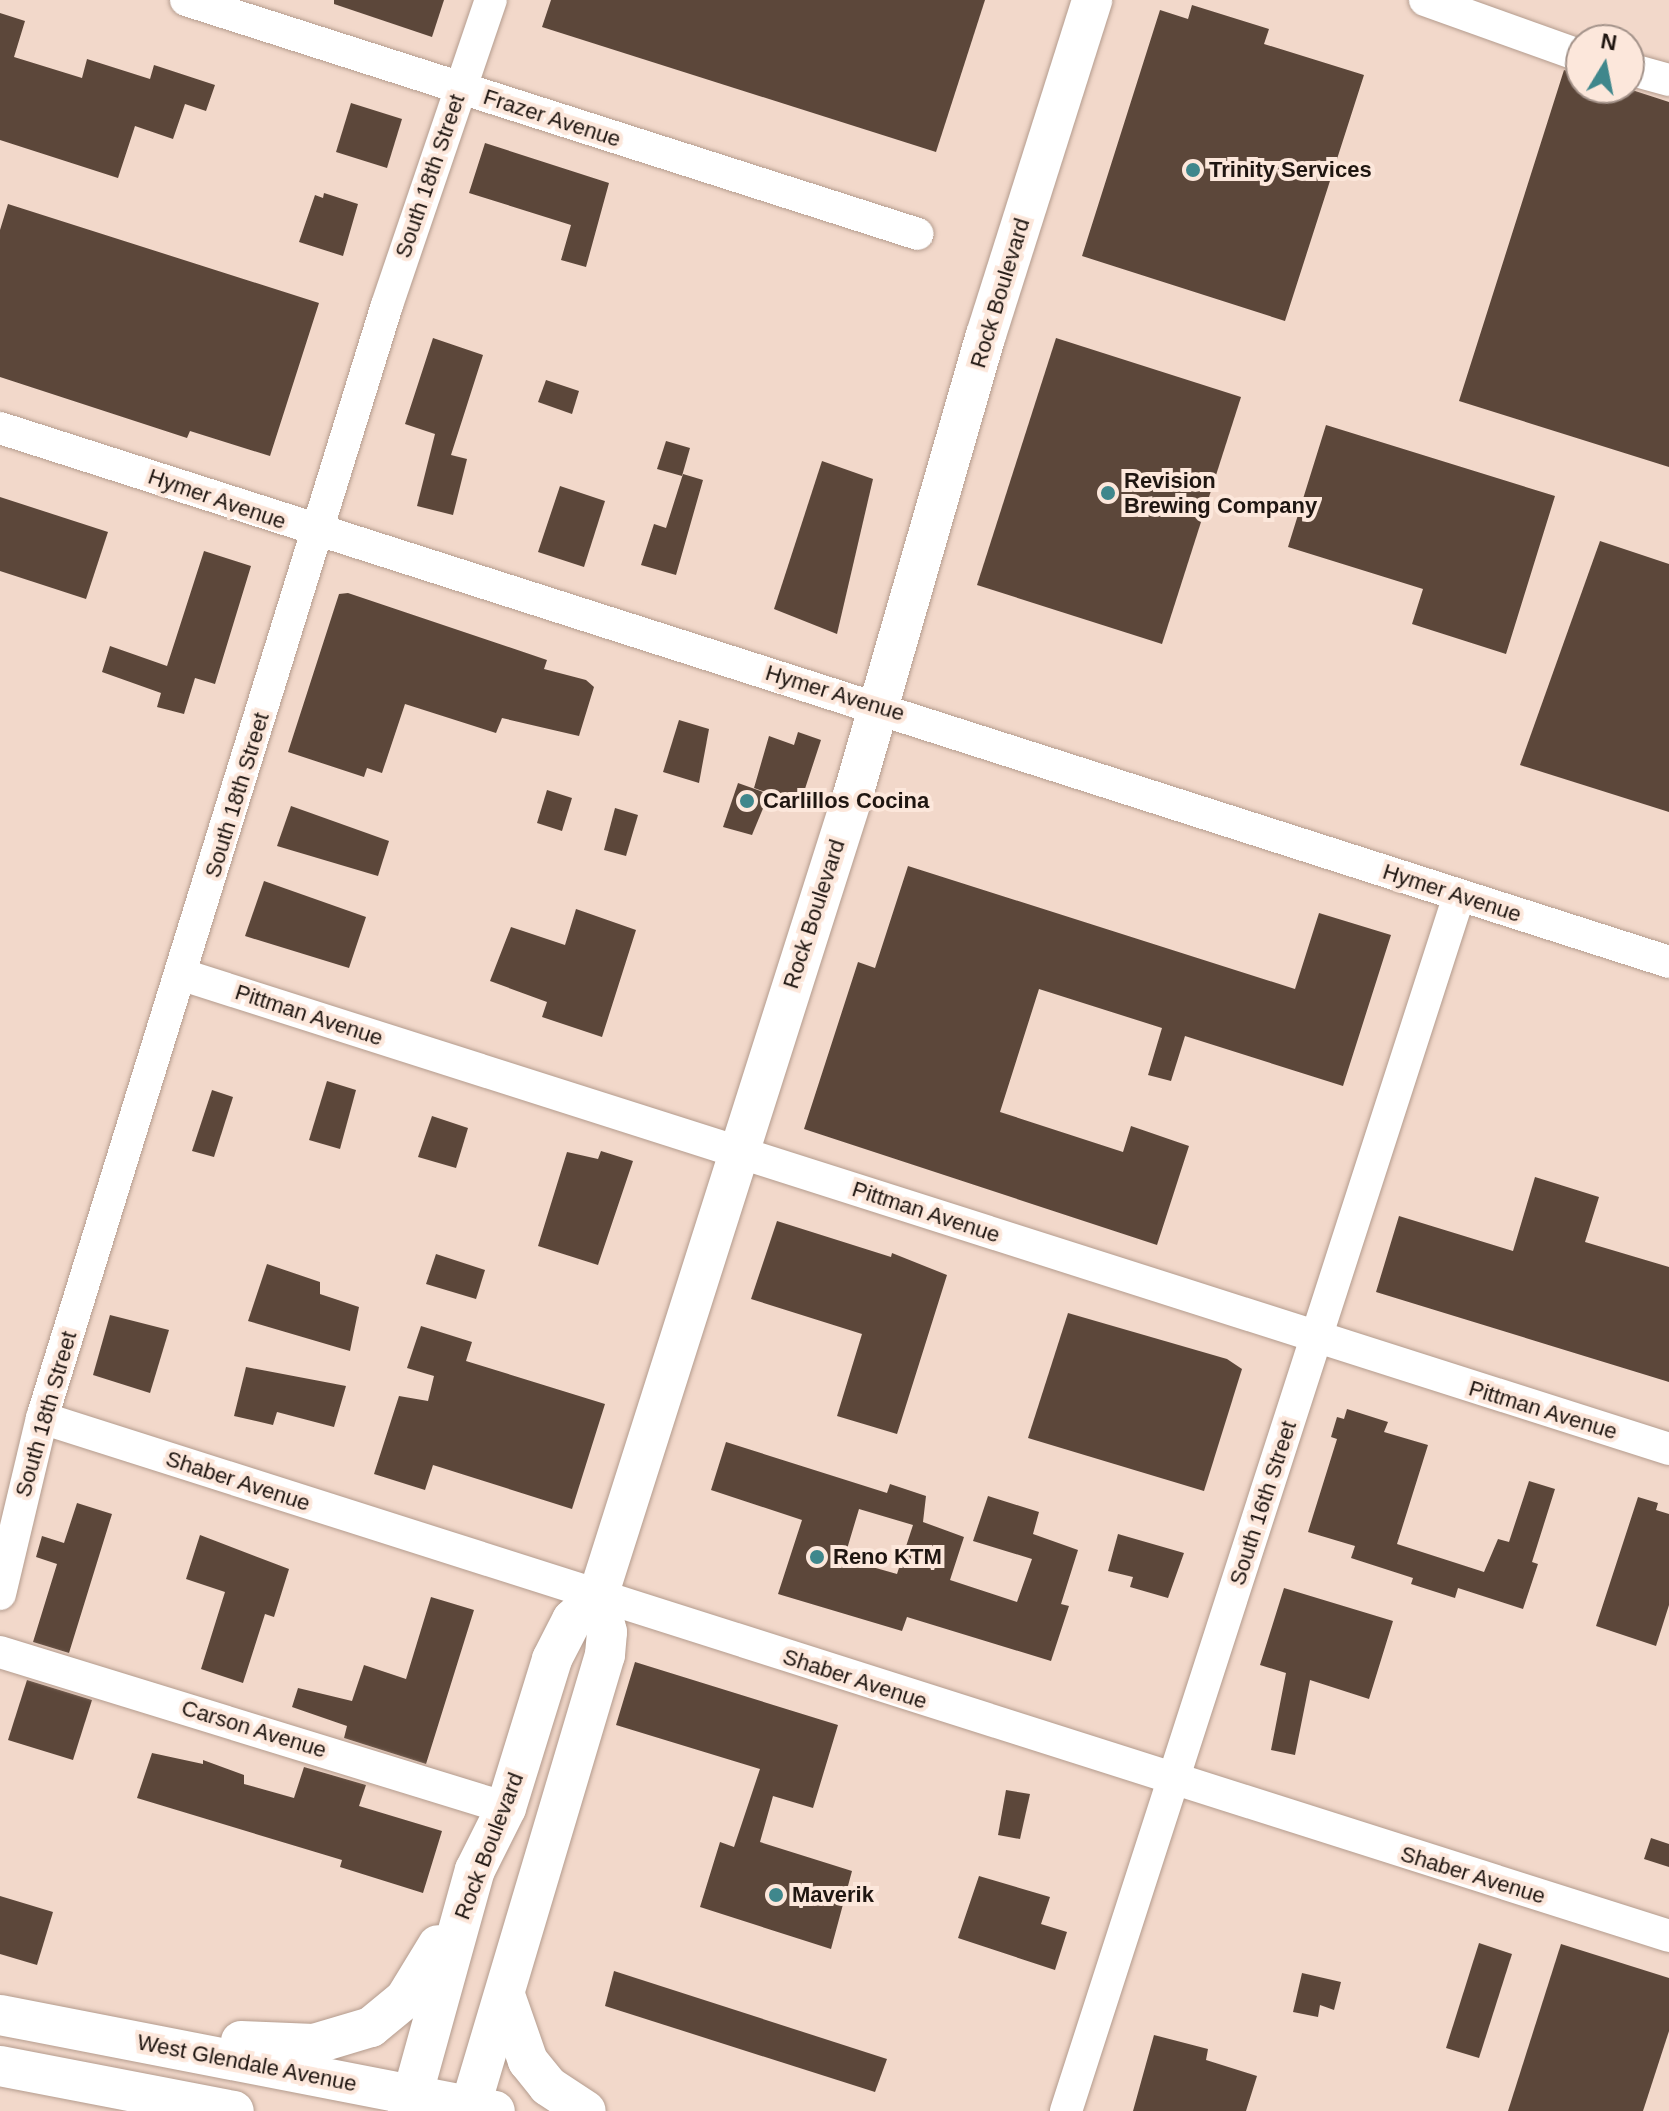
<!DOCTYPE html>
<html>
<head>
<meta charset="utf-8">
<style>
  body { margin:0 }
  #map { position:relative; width:1669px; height:2111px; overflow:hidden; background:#f2d8ca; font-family:Arial,sans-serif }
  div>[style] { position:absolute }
  .building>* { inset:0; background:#5c473a }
  .roads { filter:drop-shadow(0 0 2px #b49c8e) drop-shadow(0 0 2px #b49c8e) }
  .minor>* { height:32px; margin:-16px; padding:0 16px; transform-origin:16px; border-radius:16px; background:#fff }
  .major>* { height:40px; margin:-20px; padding:0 20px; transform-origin:20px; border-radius:20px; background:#fff }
  .dots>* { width:22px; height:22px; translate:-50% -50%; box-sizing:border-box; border:4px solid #fce7db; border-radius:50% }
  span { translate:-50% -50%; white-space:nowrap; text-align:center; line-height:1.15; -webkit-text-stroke:8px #fce7db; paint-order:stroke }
  .street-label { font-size:22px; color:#1f1611 }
  .poi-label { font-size:22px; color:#1f1611; font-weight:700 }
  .left { translate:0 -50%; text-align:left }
  .north { position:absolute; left:1565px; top:24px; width:80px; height:80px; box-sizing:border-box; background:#fce7db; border:2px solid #a4938a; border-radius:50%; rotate:10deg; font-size:22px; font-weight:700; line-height:32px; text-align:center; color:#1f1611 }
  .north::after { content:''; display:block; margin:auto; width:28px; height:36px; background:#3f878c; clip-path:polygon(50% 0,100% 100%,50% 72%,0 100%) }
</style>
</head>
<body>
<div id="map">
  <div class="building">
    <i style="clip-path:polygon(334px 0,444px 0,432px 37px,334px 4px)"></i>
    <i style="clip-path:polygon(551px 0,985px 0,936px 152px,542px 27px)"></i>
    <i style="clip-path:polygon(1192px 5px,1269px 29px,1264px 44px,1364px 75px,1285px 321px,1082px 256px,1160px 10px,1188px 19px)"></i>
    <i style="clip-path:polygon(0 13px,25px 21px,14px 57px,82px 78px,87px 59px,150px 79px,154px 65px,215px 85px,206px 111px,185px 104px,173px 139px,135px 126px,118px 178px,0 140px)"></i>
    <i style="clip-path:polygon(1564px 70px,1581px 75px,1581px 88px,1626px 88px,1669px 102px,1669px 467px,1459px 401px)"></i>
    <i style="clip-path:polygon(351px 103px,402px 119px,387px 168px,336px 152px)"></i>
    <i style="clip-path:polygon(485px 143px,609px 183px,586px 267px,561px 260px,571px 225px,469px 193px)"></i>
    <i style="clip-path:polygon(324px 193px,358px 204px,343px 256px,299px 242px,315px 195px,323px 198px)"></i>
    <i style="clip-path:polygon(8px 204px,319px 303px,270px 456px,190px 431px,187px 438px,0 377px,0 230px)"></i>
    <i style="clip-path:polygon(433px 338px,483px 355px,451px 455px,467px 459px,453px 515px,417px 506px,435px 434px,405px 424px)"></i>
    <i style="clip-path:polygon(1056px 338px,1241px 397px,1162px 644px,977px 585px)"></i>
    <i style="clip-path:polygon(546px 380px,579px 391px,572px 414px,538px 402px)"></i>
    <i style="clip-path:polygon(1326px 425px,1555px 496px,1506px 654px,1412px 624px,1423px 589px,1288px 547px)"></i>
    <i style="clip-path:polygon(666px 441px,690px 448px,682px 476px,657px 469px)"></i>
    <i style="clip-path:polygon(822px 461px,873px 479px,837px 634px,774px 609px)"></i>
    <i style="clip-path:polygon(683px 474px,703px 480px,676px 575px,641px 565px,654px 524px,666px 528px)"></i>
    <i style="clip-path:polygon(560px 486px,605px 501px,584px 567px,538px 552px)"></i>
    <i style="clip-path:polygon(0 497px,108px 532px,86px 599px,0 571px)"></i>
    <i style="clip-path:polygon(1600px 541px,1669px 564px,1669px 812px,1520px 765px)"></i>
    <i style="clip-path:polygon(204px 551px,251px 566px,215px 684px,195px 678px,184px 714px,157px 707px,161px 693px,102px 672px,110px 646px,167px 666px)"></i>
    <i style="clip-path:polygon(348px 593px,547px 660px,544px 669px,586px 680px,594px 687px,579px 736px,502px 718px,496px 733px,405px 704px,382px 773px,367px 768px,364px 777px,288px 752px,339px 594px)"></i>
    <i style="clip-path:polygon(679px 720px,709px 729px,699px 783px,663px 772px)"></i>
    <i style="clip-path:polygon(798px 732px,821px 740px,800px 804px,754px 788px,769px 736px,794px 745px)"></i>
    <i style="clip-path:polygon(738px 783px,769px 794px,752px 835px,723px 827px)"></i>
    <i style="clip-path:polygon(547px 790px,572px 798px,562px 831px,537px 823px)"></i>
    <i style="clip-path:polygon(291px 806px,389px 841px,378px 876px,277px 846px)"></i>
    <i style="clip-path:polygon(615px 808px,638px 815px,626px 856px,604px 850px)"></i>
    <i style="clip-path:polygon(908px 866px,1295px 989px,1319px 913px,1391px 935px,1343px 1086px,1185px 1036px,1171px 1081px,1148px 1075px,1162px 1028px,1039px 989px,1000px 1112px,1123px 1152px,1131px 1126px,1189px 1146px,1157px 1245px,804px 1129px,858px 962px,875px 968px)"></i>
    <i style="clip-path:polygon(264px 881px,366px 917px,349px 968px,245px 936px)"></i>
    <i style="clip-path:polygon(576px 909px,636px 930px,602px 1037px,542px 1017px,547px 1002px,490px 981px,511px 927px,565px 945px)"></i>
    <i style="clip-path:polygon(327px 1081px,356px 1090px,340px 1149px,309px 1140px)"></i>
    <i style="clip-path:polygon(212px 1090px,233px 1097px,214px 1157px,192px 1151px)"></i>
    <i style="clip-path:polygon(432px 1116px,468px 1128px,456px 1168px,418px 1157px)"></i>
    <i style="clip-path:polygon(601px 1151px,633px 1161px,598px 1265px,538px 1246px,567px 1152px,598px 1159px)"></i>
    <i style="clip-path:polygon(1535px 1177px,1599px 1197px,1585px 1242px,1669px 1267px,1669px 1382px,1376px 1292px,1399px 1216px,1513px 1251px)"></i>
    <i style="clip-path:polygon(777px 1221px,891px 1257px,892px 1253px,947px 1275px,897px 1434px,837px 1416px,862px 1334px,751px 1299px)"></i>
    <i style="clip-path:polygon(436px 1254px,485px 1270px,476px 1299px,426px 1284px)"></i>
    <i style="clip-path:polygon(267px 1264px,320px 1282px,320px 1294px,359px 1307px,350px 1351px,248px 1321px)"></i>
    <i style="clip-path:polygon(1068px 1313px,1227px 1359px,1242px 1369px,1204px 1491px,1028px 1438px)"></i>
    <i style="clip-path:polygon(110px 1315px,169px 1330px,150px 1393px,93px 1375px)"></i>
    <i style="clip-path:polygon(421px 1326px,472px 1342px,466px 1361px,605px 1404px,572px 1509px,433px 1465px,425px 1490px,374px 1474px,399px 1396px,428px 1401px,434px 1376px,407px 1368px)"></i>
    <i style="clip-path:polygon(246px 1367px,346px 1386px,334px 1427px,277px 1412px,273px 1425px,234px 1416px)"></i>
    <i style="clip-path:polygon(1347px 1409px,1388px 1422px,1384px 1432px,1428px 1445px,1397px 1544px,1484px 1572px,1498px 1539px,1509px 1542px,1529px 1481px,1555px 1489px,1532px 1562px,1538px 1564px,1523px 1609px,1458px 1588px,1455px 1598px,1411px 1584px,1413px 1578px,1351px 1558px,1355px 1546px,1308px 1532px,1337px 1439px,1331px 1437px,1337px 1417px,1344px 1419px)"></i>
    <i style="clip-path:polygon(evenodd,726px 1442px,887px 1493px,890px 1484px,926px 1496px,923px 1522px,964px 1537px,950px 1580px,1017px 1602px,1032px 1559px,973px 1541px,988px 1496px,1039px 1512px,1033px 1534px,1078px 1550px,1061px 1604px,1069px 1606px,1051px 1661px,907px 1617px,902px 1631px,778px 1594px,802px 1520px,711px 1490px,726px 1442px,859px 1509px,913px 1525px,897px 1574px,844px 1559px,859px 1509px)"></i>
    <i style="clip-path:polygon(1638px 1497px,1658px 1503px,1656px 1510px,1669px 1514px,1669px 1605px,1656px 1646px,1596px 1626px)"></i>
    <i style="clip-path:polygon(77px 1503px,112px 1514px,69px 1653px,33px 1642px,57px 1564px,36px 1557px,42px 1536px,64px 1543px)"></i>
    <i style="clip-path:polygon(1118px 1534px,1184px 1553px,1168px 1598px,1130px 1587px,1133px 1577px,1108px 1571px)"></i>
    <i style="clip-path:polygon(200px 1535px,289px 1569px,274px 1617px,265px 1614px,243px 1683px,201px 1669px,225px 1592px,186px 1579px)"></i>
    <i style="clip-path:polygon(1284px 1588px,1393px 1621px,1369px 1699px,1310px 1680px,1295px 1755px,1271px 1750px,1286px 1673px,1260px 1665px)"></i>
    <i style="clip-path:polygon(431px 1597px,474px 1610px,426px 1764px,344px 1738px,347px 1726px,292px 1707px,298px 1688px,352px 1701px,364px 1665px,406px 1679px)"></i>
    <i style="clip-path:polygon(635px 1662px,838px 1725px,813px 1808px,773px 1796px,760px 1842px,852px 1871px,831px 1949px,700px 1907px,720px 1842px,734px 1847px,760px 1769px,616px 1725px)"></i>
    <i style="clip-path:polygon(27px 1680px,92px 1700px,73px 1760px,8px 1740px)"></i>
    <i style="clip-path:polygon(152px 1753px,203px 1764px,203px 1760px,244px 1775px,244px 1784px,294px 1798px,304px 1767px,366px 1785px,359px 1806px,442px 1831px,423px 1893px,340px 1867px,342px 1860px,137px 1798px)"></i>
    <i style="clip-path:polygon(1006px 1790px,1030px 1794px,1020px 1839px,998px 1835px)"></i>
    <i style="clip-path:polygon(1651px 1838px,1669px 1844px,1669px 1867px,1644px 1859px)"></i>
    <i style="clip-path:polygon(979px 1876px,1050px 1897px,1041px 1924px,1067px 1932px,1055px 1970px,958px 1938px)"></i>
    <i style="clip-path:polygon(0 1896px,53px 1912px,37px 1965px,0 1954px)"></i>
    <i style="clip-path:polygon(1479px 1943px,1512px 1954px,1479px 2058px,1446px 2048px)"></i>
    <i style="clip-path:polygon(1561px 1944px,1669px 1978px,1669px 2031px,1643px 2111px,1508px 2111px)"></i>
    <i style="clip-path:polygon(614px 1971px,887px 2059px,875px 2092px,605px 2006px)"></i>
    <i style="clip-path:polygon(1302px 1973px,1341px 1982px,1334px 2010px,1320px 2005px,1318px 2017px,1293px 2012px)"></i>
    <i style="clip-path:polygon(1154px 2035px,1208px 2049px,1206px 2060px,1257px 2076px,1246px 2111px,1133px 2111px)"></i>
  </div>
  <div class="roads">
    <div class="minor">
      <i style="left:186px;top:0;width:768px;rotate:17.73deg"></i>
      <i style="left:1425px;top:0;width:166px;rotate:19.7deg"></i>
      <i style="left:1629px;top:69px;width:41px;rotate:15.4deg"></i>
      <i style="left:0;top:428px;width:1752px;rotate:17.74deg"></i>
      <i style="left:183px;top:975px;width:1560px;rotate:17.69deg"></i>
      <i style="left:42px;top:1418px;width:1707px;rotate:17.66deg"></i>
      <i style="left:0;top:1594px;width:181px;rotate:-76.6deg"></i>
      <i style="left:42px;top:1418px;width:1165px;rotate:-72.78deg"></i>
      <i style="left:387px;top:305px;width:322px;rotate:-71.2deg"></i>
      <i style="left:0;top:1652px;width:530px;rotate:17.13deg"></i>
      <i style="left:1066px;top:2111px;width:1277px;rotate:-72.08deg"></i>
    </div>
    <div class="major">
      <i style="left:506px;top:1998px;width:67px;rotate:70.8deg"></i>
      <i style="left:528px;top:2061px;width:32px;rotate:51deg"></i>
      <i style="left:548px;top:2086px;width:45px;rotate:33.3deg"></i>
      <i style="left:0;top:2015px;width:504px;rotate:10.98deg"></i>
      <i style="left:241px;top:2041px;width:73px;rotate:2.4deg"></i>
      <i style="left:314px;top:2044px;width:59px;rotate:-16.6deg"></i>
      <i style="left:371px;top:2027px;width:44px;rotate:-39.5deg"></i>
      <i style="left:405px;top:1999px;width:63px;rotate:-58.6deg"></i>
      <i style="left:0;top:2066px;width:238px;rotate:10.9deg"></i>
      <i style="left:408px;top:2111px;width:250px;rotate:-74.5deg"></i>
      <i style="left:475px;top:1870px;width:69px;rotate:-63.4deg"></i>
      <i style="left:506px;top:1808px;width:156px;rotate:-72.8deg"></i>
      <i style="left:552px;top:1659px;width:44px;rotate:-62.9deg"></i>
      <i style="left:572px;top:1620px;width:35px;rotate:-43deg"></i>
      <i style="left:598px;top:1596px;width:841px;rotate:-72.34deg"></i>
      <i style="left:853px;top:795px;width:479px;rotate:-73.9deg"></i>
      <i style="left:986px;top:335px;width:351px;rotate:-72.4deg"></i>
      <i style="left:469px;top:2111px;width:476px;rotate:-73.4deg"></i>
      <i style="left:605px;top:1655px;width:23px;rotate:-85deg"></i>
      <i style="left:607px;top:1632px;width:37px;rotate:-104deg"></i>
    </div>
  </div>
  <div class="dots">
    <i style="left:1193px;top:170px;background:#3f878c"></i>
    <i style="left:1108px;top:493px;background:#3f878c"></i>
    <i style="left:747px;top:801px;background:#3f878c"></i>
    <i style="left:817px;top:1557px;background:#3f878c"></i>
    <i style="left:776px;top:1895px;background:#3f878c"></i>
  </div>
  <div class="street-label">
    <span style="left:552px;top:118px;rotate:18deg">Frazer Avenue</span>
    <span style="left:430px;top:176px;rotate:-71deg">South 18th Street</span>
    <span style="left:1000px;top:293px;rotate:-73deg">Rock Boulevard</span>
    <span style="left:217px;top:499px;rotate:19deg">Hymer Avenue</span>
    <span style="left:835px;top:693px;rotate:17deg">Hymer Avenue</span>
    <span style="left:237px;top:795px;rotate:-73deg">South 18th Street</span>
    <span style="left:1452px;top:893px;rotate:18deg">Hymer Avenue</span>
    <span style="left:814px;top:914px;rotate:-72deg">Rock Boulevard</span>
    <span style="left:309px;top:1015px;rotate:18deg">Pittman Avenue</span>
    <span style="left:926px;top:1212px;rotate:18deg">Pittman Avenue</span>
    <span style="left:1543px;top:1410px;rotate:17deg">Pittman Avenue</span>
    <span style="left:46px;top:1414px;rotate:-74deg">South 18th Street</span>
    <span style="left:238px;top:1481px;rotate:18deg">Shaber Avenue</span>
    <span style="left:1263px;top:1503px;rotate:-72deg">South 16th Street</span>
    <span style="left:855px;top:1679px;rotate:18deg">Shaber Avenue</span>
    <span style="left:254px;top:1729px;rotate:17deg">Carson Avenue</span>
    <span style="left:489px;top:1846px;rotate:-69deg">Rock Boulevard</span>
    <span style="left:1473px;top:1875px;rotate:17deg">Shaber Avenue</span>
    <span style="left:247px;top:2063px;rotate:11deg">West Glendale Avenue</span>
  </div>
  <div class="poi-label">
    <span class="left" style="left:1209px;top:170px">Trinity Services</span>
    <span class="left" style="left:1124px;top:493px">Revision<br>Brewing Company</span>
    <span class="left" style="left:763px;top:801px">Carlillos Cocina</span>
    <span class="left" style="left:833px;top:1557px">Reno KTM</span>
    <span class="left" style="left:792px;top:1895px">Maverik</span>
  </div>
  <div class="north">N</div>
</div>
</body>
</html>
